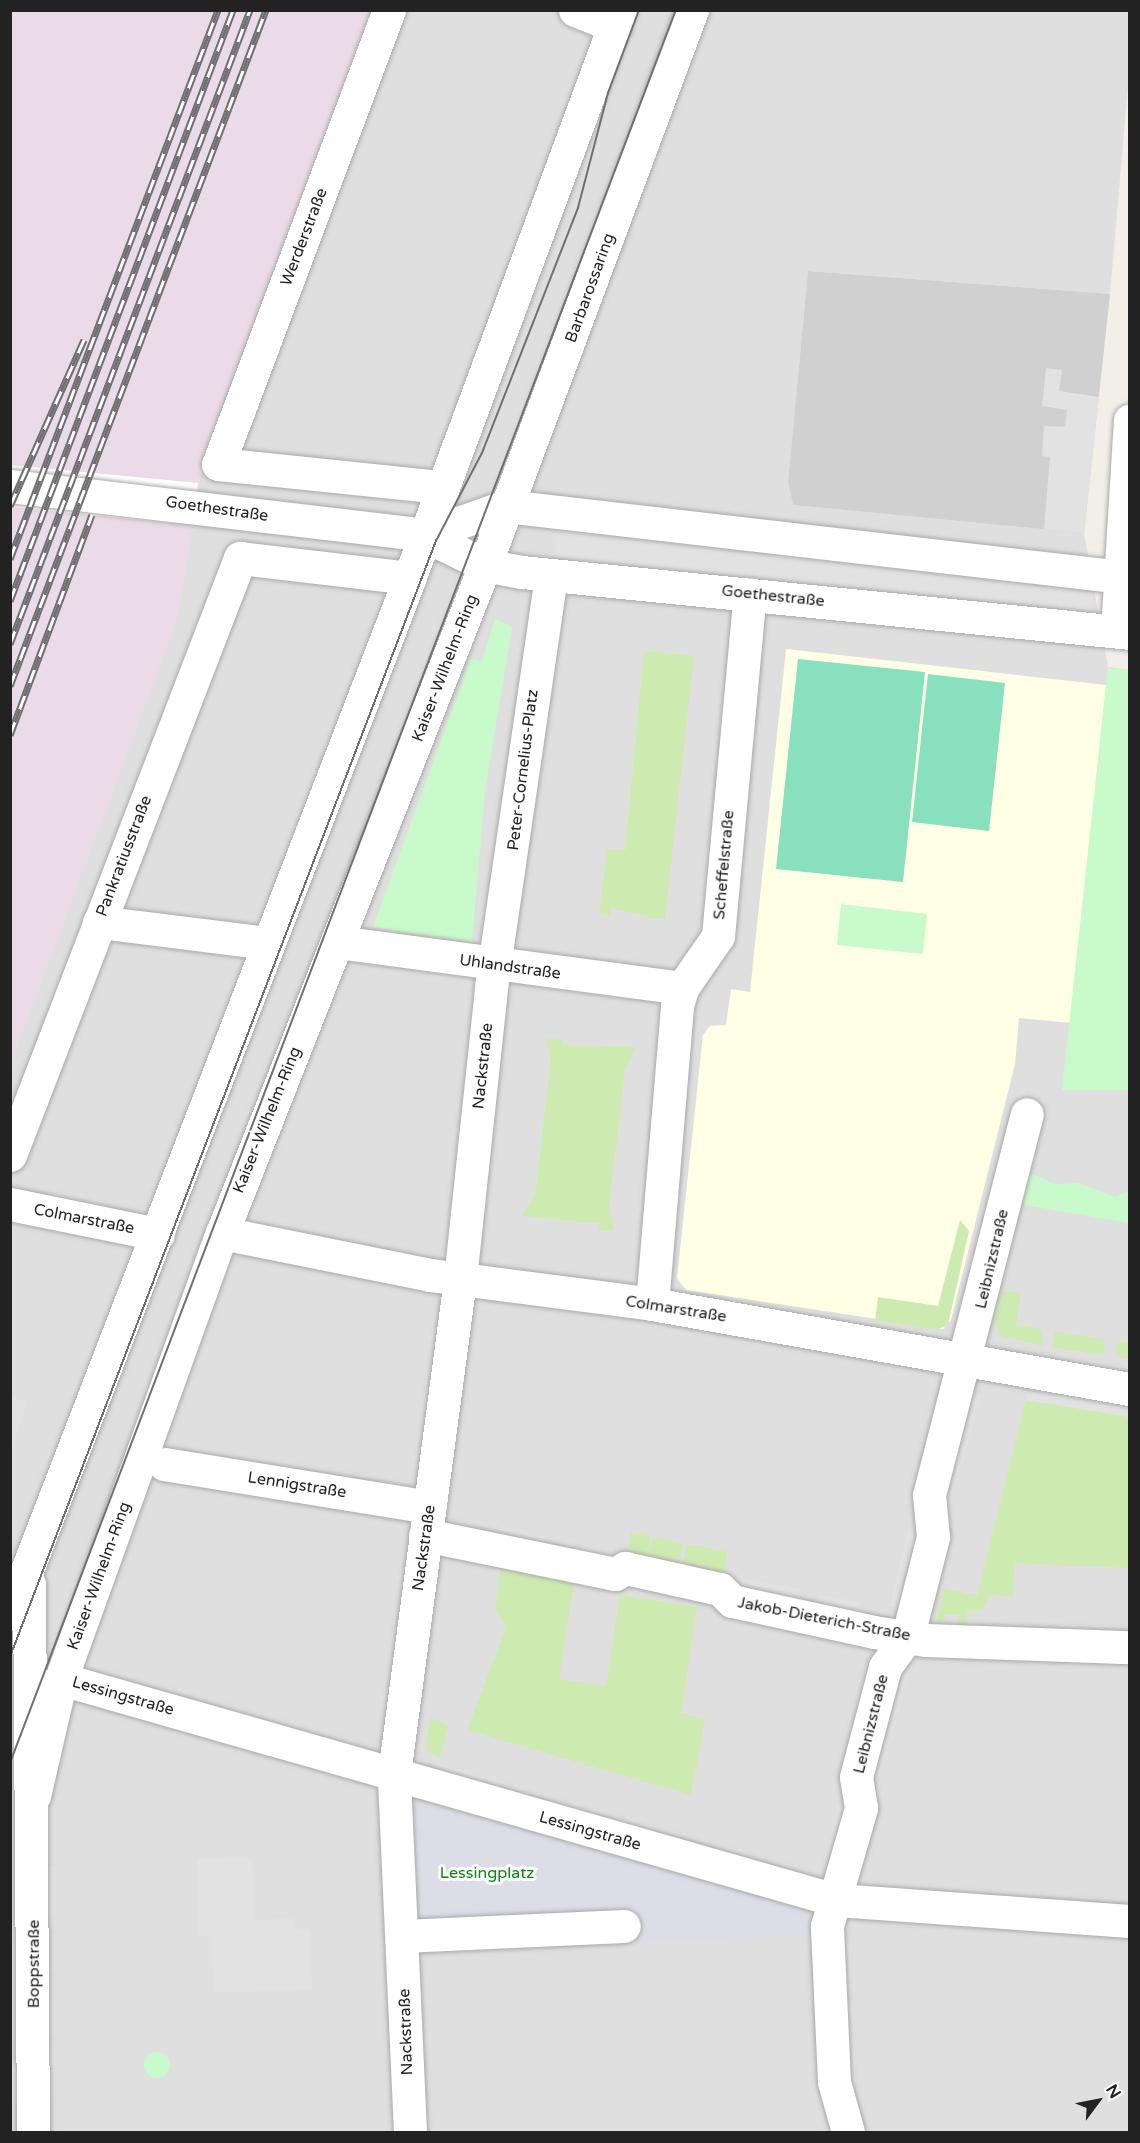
<!DOCTYPE html>
<html>
<head>
<meta charset="utf-8">
<style>
  body { margin:0 }
  #map { position:relative; width:1140px; height:2143px; overflow:hidden; background:#f2efe9; font-family:"Varela Round",sans-serif }
  div>[style] { position:absolute }
  .residential>* { inset:0; background:#e0dfdf }
  .industrial>* { inset:0; background:#ebdbe8 }
  .education>* { inset:0; background:#ffffe5 }
  .religious>* { inset:0; background:#d0d0d0 }
  .grass>* { inset:0; background:#cdebb0 }
  .round { border-radius:50% }
  .park>* { inset:0; background:#c8facc }
  .pitch>* { inset:0; background:#88e0be }
  .parking>* { inset:0; background:#e2e2e2 }
  .plaza>* { inset:0; background:#dddde8 }
  .pier>* { inset:0; background:#fff }
  .roads { filter:drop-shadow(0 0 2px #a9a9a9) drop-shadow(0 0 2px #a9a9a9) }
  .minor>* { height:33px; margin:-16.5px; padding:0 16.5px; transform-origin:16.5px; border-radius:16.5px; background:#fff }
  .tram>* { height:1.5px; margin:-0.75px; padding:0 0.75px; transform-origin:0.75px; border-radius:0.75px; background:#707070 }
  .rail>* { height:7px; margin-top:-3.5px; transform-origin:0; background:repeating-linear-gradient(90deg,#fff 0 14px,#707070 0 28px); box-sizing:border-box; border-block:2px solid #707070 }
  span { translate:-50% -50%; white-space:nowrap; text-align:center; line-height:1.15; -webkit-text-stroke:6px #fff; paint-order:stroke }
  .street-label { font-size:16px; color:#222 }
  .park-label { font-size:16px; color:#0c8416 }
  .frame { position:absolute; inset:0; border:12px solid #222; pointer-events:none }
  .north { position:absolute; left:1068px; top:2071px; width:60px; height:60px; -webkit-text-stroke:4px #fff; paint-order:stroke; rotate:58deg; font-size:16px; font-weight:700; line-height:24px; text-align:center; color:#222 }
  .north::after { content:''; display:block; margin:auto; width:21px; height:27px; background:#222; clip-path:polygon(50% 0,100% 100%,50% 72%,0 100%) }
</style>
</head>
<body>
<div id="map">
  <div class="residential">
    <i style="clip-path:polygon(374px 11px,1129px 11px,1129px 75px,1110px 294px,808px 271px,788px 482px,793px 505px,1084px 533px,1108px 667px,1129px 670px,1129px 2132px,11px 2132px,10px 1063px,177px 617px,201px 471px)"></i>
  </div>
  <div class="industrial">
    <i style="clip-path:polygon(11px 11px,374px 11px,201px 471px,178px 617px,11px 1063px)"></i>
  </div>
  <div class="education">
    <i style="clip-path:polygon(786px 649px,1106px 685px,1071px 1023px,1019px 1018px,1015px 1064px,951px 1320px,943px 1329px,686px 1290px,677px 1278px,703px 1035px,710px 1026px,726px 1025px,731px 989px,750px 992px)"></i>
  </div>
  <div class="religious">
    <i style="clip-path:polygon(808px 271px,1110px 294px,1084px 533px,793px 505px,788px 482px)"></i>
  </div>
  <div class="grass">
    <i style="clip-path:polygon(644px 651px,694px 656px,665px 920px,611px 908px,610px 915px,599px 914px,607px 850px,625px 851px)"></i>
    <i style="clip-path:polygon(546px 1038px,563px 1040px,563px 1045px,635px 1047px,625px 1071px,609px 1207px,614px 1231px,598px 1230px,599px 1223px,522px 1216px,535px 1195px,551px 1059px)"></i>
    <i style="clip-path:polygon(960px 1220px,969px 1231px,948px 1325px,936px 1330px,875px 1320px,878px 1297px,938px 1306px)"></i>
    <i style="clip-path:polygon(1002px 1291px,1021px 1293px,1016px 1325px,1040px 1329px,1045px 1346px,1000px 1336px,995px 1322px)"></i>
    <i style="clip-path:polygon(1055px 1331px,1105px 1340px,1103px 1355px,1052px 1347px)"></i>
    <i class="round" style="left:1115px;top:1342px;width:16px;height:16px"></i>
    <i style="clip-path:polygon(1026px 1400px,1129px 1417px,1129px 1568px,1015px 1563px,1013px 1596px,989px 1595px,983px 1611px,967px 1611px,967px 1628px,958px 1632px,959px 1615px,945px 1614px,942px 1630px,934px 1631px,945px 1588px,977px 1596px)"></i>
    <i style="clip-path:polygon(631px 1532px,651px 1537px,647px 1558px,628px 1553px)"></i>
    <i style="clip-path:polygon(653px 1538px,683px 1543px,679px 1565px,648px 1557px)"></i>
    <i style="clip-path:polygon(687px 1544px,727px 1552px,724px 1574px,709px 1572px,710px 1567px,683px 1566px)"></i>
    <i style="clip-path:polygon(501px 1567px,574px 1583px,559px 1679px,606px 1686px,620px 1595px,697px 1607px,681px 1714px,705px 1718px,691px 1795px,467px 1730px,506px 1628px,495px 1610px)"></i>
    <i style="clip-path:polygon(430px 1718px,449px 1725px,440px 1757px,426px 1750px)"></i>
  </div>
  <div class="park">
    <i style="clip-path:polygon(495px 619px,512px 627px,485px 791px,472px 942px,373px 927px,471px 659px,482px 661px)"></i>
    <i style="clip-path:polygon(1108px 668px,1129px 670px,1129px 1090px,1062px 1090px)"></i>
    <i style="clip-path:polygon(841px 904px,927px 914px,923px 954px,837px 945px)"></i>
    <i style="clip-path:polygon(1030px 1173px,1055px 1184px,1079px 1183px,1115px 1197px,1129px 1191px,1129px 1223px,1024px 1205px)"></i>
    <i class="round" style="left:144px;top:2052px;width:26px;height:26px"></i>
  </div>
  <div class="pitch">
    <i style="clip-path:polygon(798px 659px,925px 672px,903px 882px,776px 869px)"></i>
    <i style="clip-path:polygon(928px 674px,1005px 683px,989px 831px,912px 822px)"></i>
  </div>
  <div class="parking">
    <i style="clip-path:polygon(1046px 368px,1062px 370px,1059px 391px,1099px 397px,1084px 533px,1044px 529px,1050px 457px,1042px 456px,1044px 426px,1065px 427px,1067px 410px,1042px 406px)"></i>
    <i style="clip-path:polygon(558px 528px,1094px 584px,1091px 618px,554px 561px)"></i>
    <i style="clip-path:polygon(431px 970px,463px 973px,463px 981px,430px 977px)"></i>
    <i style="clip-path:polygon(1014px 1350px,1129px 1368px,1129px 1378px,1012px 1360px)"></i>
    <i style="clip-path:polygon(1029px 1388px,1129px 1404px,1129px 1417px,1026px 1400px)"></i>
    <i style="clip-path:polygon(967px 1392px,981px 1395px,952px 1502px,938px 1498px)"></i>
    <i style="clip-path:polygon(11px 1397px,27px 1403px,11px 1451px)"></i>
    <i style="clip-path:polygon(500px 1526px,546px 1537px,542px 1554px,497px 1544px)"></i>
    <i style="clip-path:polygon(908px 1529px,925px 1533px,906px 1610px,890px 1606px)"></i>
    <i style="clip-path:polygon(561px 1542px,604px 1551px,601px 1567px,558px 1558px)"></i>
    <i style="clip-path:polygon(733px 1577px,801px 1589px,798px 1608px,729px 1596px)"></i>
    <i style="clip-path:polygon(819px 1595px,861px 1602px,858px 1620px,816px 1612px)"></i>
    <i style="clip-path:polygon(866px 1664px,875px 1667px,849px 1765px,841px 1763px)"></i>
    <i style="clip-path:polygon(893px 1669px,909px 1673px,881px 1777px,866px 1773px)"></i>
    <i style="clip-path:polygon(438px 1763px,503px 1782px,498px 1797px,434px 1778px)"></i>
    <i style="clip-path:polygon(510px 1786px,553px 1798px,550px 1811px,507px 1799px)"></i>
    <i style="clip-path:polygon(562px 1801px,605px 1813px,602px 1826px,559px 1814px)"></i>
    <i style="clip-path:polygon(838px 1805px,856px 1809px,841px 1864px,824px 1859px)"></i>
    <i style="clip-path:polygon(612px 1815px,656px 1827px,652px 1841px,608px 1829px)"></i>
    <i style="clip-path:polygon(252px 1858px,255px 1920px,293px 1918px,294px 1930px,309px 1929px,312px 1989px,213px 1993px,212px 1936px,198px 1937px,197px 1859px)"></i>
    <i style="clip-path:polygon(47px 1866px,55px 1866px,55px 1916px,47px 1916px)"></i>
    <i style="clip-path:polygon(48px 1935px,55px 1935px,55px 1972px,48px 1971px)"></i>
    <i style="clip-path:polygon(850px 1944px,852px 1986px,837px 1986px,835px 1945px)"></i>
    <i style="clip-path:polygon(13px 1945px,20px 1945px,19px 2036px,13px 2036px)"></i>
    <i style="clip-path:polygon(47px 2001px,54px 2001px,54px 2036px,47px 2036px)"></i>
    <i style="clip-path:polygon(853px 2002px,856px 2082px,841px 2083px,838px 2003px)"></i>
    <i style="clip-path:polygon(47px 2049px,54px 2049px,54px 2099px,46px 2099px)"></i>
    <i style="clip-path:polygon(12px 2064px,19px 2064px,18px 2098px,11px 2098px)"></i>
  </div>
  <div class="plaza">
    <i style="clip-path:polygon(408px 1791px,801px 1906px,814px 1921px,812px 1936px,454px 1948px,413px 1941px)"></i>
  </div>
  <div class="pier">
    <i style="clip-path:polygon(10px 465px,198px 483px,191px 525px,11px 507px)"></i>
  </div>
  <div class="roads">
    <div class="minor">
      <i style="left:389px;top:10px;width:485px;rotate:110.6deg"></i>
      <i style="left:218px;top:464px;width:225px;rotate:5.9deg"></i>
      <i style="left:575px;top:10px;width:43px;rotate:21.8deg"></i>
      <i style="left:10px;top:486px;width:417px;rotate:6.7deg"></i>
      <i style="left:424px;top:535px;width:68px;rotate:26.2deg"></i>
      <i style="left:485px;top:565px;width:38px;rotate:11deg"></i>
      <i style="left:522px;top:572px;width:611px;rotate:5.73deg"></i>
      <i style="left:424px;top:535px;width:87px;rotate:-19.5deg"></i>
      <i style="left:506px;top:506px;width:628px;rotate:6.58deg"></i>
      <i style="left:1117px;top:631px;width:211px;rotate:-86.5deg"></i>
      <i style="left:99px;top:922px;width:170px;rotate:7.1deg"></i>
      <i style="left:338px;top:942px;width:347px;rotate:7.6deg"></i>
      <i style="left:10px;top:1155px;width:640px;rotate:-68.93deg"></i>
      <i style="left:240px;top:558px;width:171px;rotate:6.7deg"></i>
      <i style="left:10px;top:1204px;width:151px;rotate:11.5deg"></i>
      <i style="left:222px;top:1233px;width:212px;rotate:11.4deg"></i>
      <i style="left:430px;top:1275px;width:224px;rotate:7.4deg"></i>
      <i style="left:652px;top:1304px;width:485px;rotate:10.1deg"></i>
      <i style="left:652px;top:1304px;width:299px;rotate:-85.2deg"></i>
      <i style="left:677px;top:1006px;width:19px;rotate:-74deg"></i>
      <i style="left:682px;top:988px;width:63px;rotate:-55.3deg"></i>
      <i style="left:718px;top:936px;width:343px;rotate:-84.7deg"></i>
      <i style="left:164px;top:1464px;width:269px;rotate:9.2deg"></i>
      <i style="left:425px;top:1535px;width:194px;rotate:11.6deg"></i>
      <i style="left:615px;top:1574px;width:12px;rotate:-31deg"></i>
      <i style="left:625px;top:1568px;width:55px;rotate:12.5deg"></i>
      <i style="left:679px;top:1580px;width:42px;rotate:12.4deg"></i>
      <i style="left:720px;top:1589px;width:17px;rotate:45deg"></i>
      <i style="left:732px;top:1601px;width:145px;rotate:12.3deg"></i>
      <i style="left:874px;top:1632px;width:52px;rotate:8.9deg"></i>
      <i style="left:925px;top:1640px;width:205px;rotate:2deg"></i>
      <i style="left:29px;top:1584px;width:548px;rotate:89.58deg"></i>
      <i style="left:10px;top:1614px;width:1089px;rotate:-68.9deg"></i>
      <i style="left:402px;top:598px;width:627px;rotate:-69.66deg"></i>
      <i style="left:61px;top:1679px;width:806px;rotate:15.92deg"></i>
      <i style="left:836px;top:1900px;width:295px;rotate:4.1deg"></i>
      <i style="left:34px;top:1796px;width:120px;rotate:-77deg"></i>
      <i style="left:61px;top:1679px;width:474px;rotate:-70.2deg"></i>
      <i style="left:222px;top:1233px;width:718px;rotate:-68.51deg"></i>
      <i style="left:485px;top:565px;width:592px;rotate:-69.55deg"></i>
      <i style="left:402px;top:1936px;width:222px;rotate:-2.6deg"></i>
      <i style="left:410px;top:2132px;width:358px;rotate:-92.6deg"></i>
      <i style="left:394px;top:1774px;width:499px;rotate:-82.4deg"></i>
      <i style="left:460px;top:1279px;width:294px;rotate:-83.9deg"></i>
      <i style="left:491px;top:987px;width:416px;rotate:-81.7deg"></i>
      <i style="left:848px;top:2132px;width:52px;rotate:-105.6deg"></i>
      <i style="left:834px;top:2082px;width:156px;rotate:-92.6deg"></i>
      <i style="left:827px;top:1926px;width:123px;rotate:-73.9deg"></i>
      <i style="left:861px;top:1808px;width:31px;rotate:-99deg"></i>
      <i style="left:856px;top:1777px;width:114px;rotate:-75.2deg"></i>
      <i style="left:885px;top:1667px;width:39px;rotate:-54deg"></i>
      <i style="left:908px;top:1635px;width:101px;rotate:-75.7deg"></i>
      <i style="left:933px;top:1537px;width:42px;rotate:-95.4deg"></i>
      <i style="left:929px;top:1495px;width:393px;rotate:-75.6deg"></i>
    </div>
  </div>
  <div class="tram">
    <i style="left:10px;top:1657px;width:1195px;rotate:-69.11deg"></i>
    <i style="left:436px;top:541px;width:99px;rotate:-62.4deg"></i>
    <i style="left:482px;top:453px;width:263px;rotate:-68.6deg"></i>
    <i style="left:578px;top:208px;width:119px;rotate:-75.4deg"></i>
    <i style="left:608px;top:93px;width:89px;rotate:-69.5deg"></i>
    <i style="left:10px;top:1763px;width:1875px;rotate:-69.2deg"></i>
  </div>
  <div class="rail">
    <i style="left:10px;top:506px;width:182px;rotate:-66deg"></i>
    <i style="left:10px;top:559px;width:587px;rotate:-69.25deg"></i>
    <i style="left:10px;top:601px;width:632px;rotate:-69.33deg"></i>
    <i style="left:10px;top:644px;width:678px;rotate:-69.27deg"></i>
    <i style="left:10px;top:686px;width:723px;rotate:-69.26deg"></i>
    <i style="left:10px;top:735px;width:235px;rotate:-69.6deg"></i>
  </div>
  <div class="street-label">
    <span style="left:304px;top:237px;rotate:-69deg">Werderstraße</span>
    <span style="left:590px;top:288px;rotate:-70deg">Barbarossaring</span>
    <span style="left:217px;top:509px;rotate:8deg">Goethestraße</span>
    <span style="left:773px;top:596px;rotate:6deg">Goethestraße</span>
    <span style="left:445px;top:668px;rotate:-69deg">Kaiser-Wilhelm-Ring</span>
    <span style="left:523px;top:770px;rotate:-83deg">Peter-Cornelius-Platz</span>
    <span style="left:124px;top:856px;rotate:-69deg">Pankratiusstraße</span>
    <span style="left:724px;top:865px;rotate:-85deg">Scheffelstraße</span>
    <span style="left:510px;top:967px;rotate:8deg">Uhlandstraße</span>
    <span style="left:483px;top:1066px;rotate:-84deg">Nackstraße</span>
    <span style="left:267px;top:1120px;rotate:-68deg">Kaiser-Wilhelm-Ring</span>
    <span style="left:84px;top:1219px;rotate:11deg">Colmarstraße</span>
    <span style="left:992px;top:1259px;rotate:-77deg">Leibnizstraße</span>
    <span style="left:676px;top:1309px;rotate:9deg">Colmarstraße</span>
    <span style="left:297px;top:1485px;rotate:9deg">Lennigstraße</span>
    <span style="left:424px;top:1548px;rotate:-82deg">Nackstraße</span>
    <span style="left:99px;top:1576px;rotate:-70deg">Kaiser-Wilhelm-Ring</span>
    <span style="left:824px;top:1619px;rotate:11deg">Jakob-Dieterich-Straße</span>
    <span style="left:123px;top:1696px;rotate:16deg">Lessingstraße</span>
    <span style="left:871px;top:1724px;rotate:-76deg">Leibnizstraße</span>
    <span style="left:590px;top:1831px;rotate:16deg">Lessingstraße</span>
    <span style="left:34px;top:1964px;rotate:-90deg">Boppstraße</span>
    <span style="left:406px;top:2032px;rotate:-92deg">Nackstraße</span>
  </div>
  <div class="park-label">
    <span style="left:487px;top:1873px">Lessingplatz</span>
  </div>
  <div class="frame"></div>
  <div class="north">N</div>
</div>
</body>
</html>
